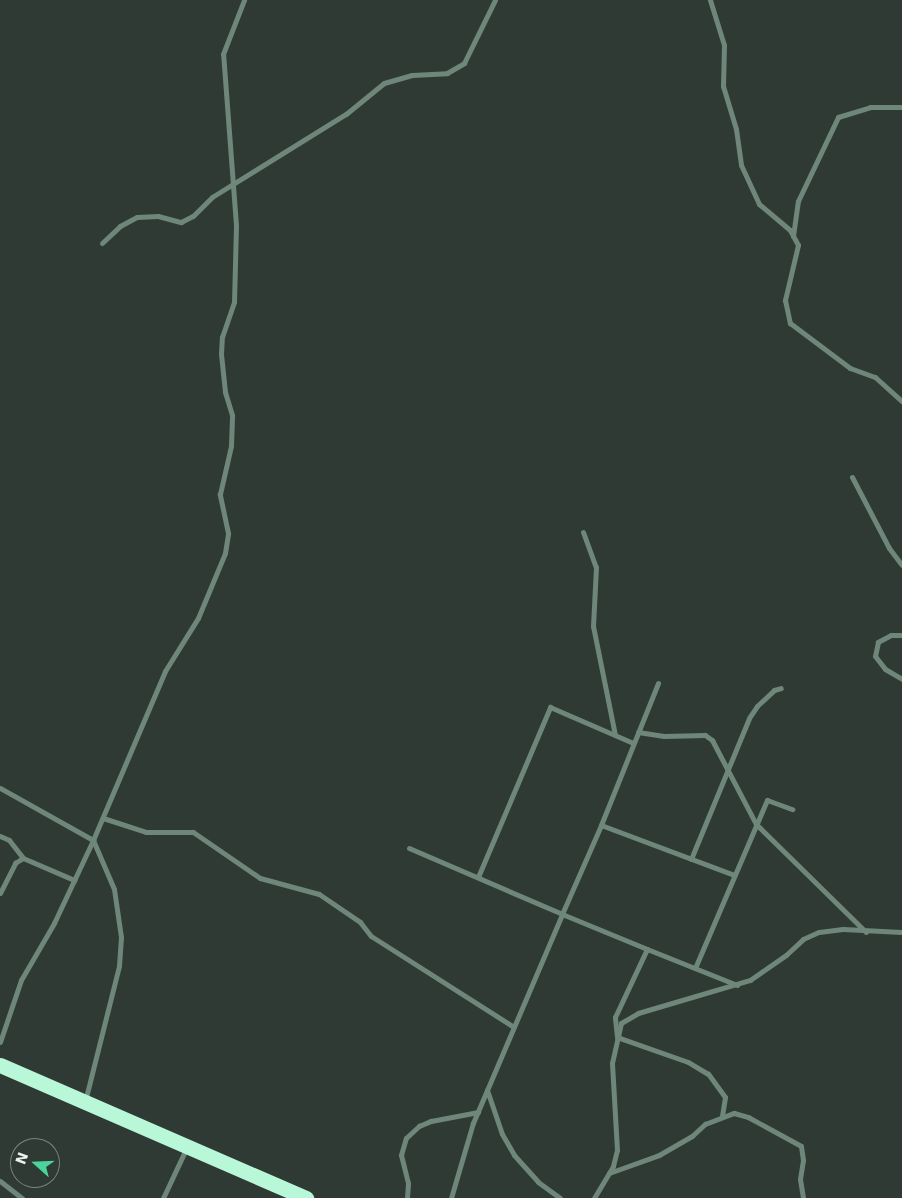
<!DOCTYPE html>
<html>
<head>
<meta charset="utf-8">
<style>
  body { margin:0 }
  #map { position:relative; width:902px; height:1198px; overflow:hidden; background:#2f3a34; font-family:"DejaVu Sans",sans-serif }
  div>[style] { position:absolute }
  .lane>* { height:5px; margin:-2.5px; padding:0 2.5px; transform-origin:2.5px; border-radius:2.5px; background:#6e877a }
  .highway>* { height:15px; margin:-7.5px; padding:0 7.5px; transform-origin:7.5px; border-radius:7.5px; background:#b8f7d7 }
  span { translate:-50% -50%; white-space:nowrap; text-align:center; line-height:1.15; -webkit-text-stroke:5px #2f3a34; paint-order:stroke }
  .north { position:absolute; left:10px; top:1138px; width:50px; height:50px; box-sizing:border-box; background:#2f3a34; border:1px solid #7b847f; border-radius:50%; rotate:290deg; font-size:14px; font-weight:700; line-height:20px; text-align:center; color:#ecf3ef }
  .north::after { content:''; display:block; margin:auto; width:18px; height:22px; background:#4ad49c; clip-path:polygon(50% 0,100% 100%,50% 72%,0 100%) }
</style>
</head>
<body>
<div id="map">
  <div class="lane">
    <i style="left:710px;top:0;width:47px;rotate:72.7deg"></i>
    <i style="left:724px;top:45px;width:41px;rotate:91.4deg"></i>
    <i style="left:723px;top:86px;width:45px;rotate:73.2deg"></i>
    <i style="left:736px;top:129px;width:36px;rotate:82deg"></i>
    <i style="left:741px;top:165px;width:43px;rotate:65.2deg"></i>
    <i style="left:759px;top:204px;width:40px;rotate:40deg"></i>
    <i style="left:790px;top:230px;width:17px;rotate:62deg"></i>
    <i style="left:798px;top:245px;width:57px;rotate:103.3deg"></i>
    <i style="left:785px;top:300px;width:24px;rotate:78deg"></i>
    <i style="left:790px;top:323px;width:75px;rotate:36.9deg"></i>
    <i style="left:850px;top:368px;width:27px;rotate:20deg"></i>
    <i style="left:875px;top:377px;width:36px;rotate:42deg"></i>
    <i style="left:793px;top:236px;width:35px;rotate:-82deg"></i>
    <i style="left:798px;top:201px;width:93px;rotate:-64.5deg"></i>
    <i style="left:838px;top:117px;width:34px;rotate:-17deg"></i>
    <i style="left:870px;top:107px;width:32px"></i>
    <i style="left:102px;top:243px;width:25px;rotate:-43deg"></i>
    <i style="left:120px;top:226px;width:19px;rotate:-28deg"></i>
    <i style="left:137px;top:217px;width:21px;rotate:-3deg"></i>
    <i style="left:158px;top:216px;width:24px;rotate:15deg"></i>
    <i style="left:181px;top:222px;width:13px;rotate:-27deg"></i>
    <i style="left:193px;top:216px;width:27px;rotate:-45deg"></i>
    <i style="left:212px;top:197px;width:158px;rotate:-31.8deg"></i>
    <i style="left:346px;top:114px;width:49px;rotate:-39.2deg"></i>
    <i style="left:384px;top:83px;width:29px;rotate:-16deg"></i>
    <i style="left:412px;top:75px;width:35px;rotate:-3deg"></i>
    <i style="left:447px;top:73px;width:20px;rotate:-30deg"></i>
    <i style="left:464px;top:63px;width:70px;rotate:-63.8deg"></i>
    <i style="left:852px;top:477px;width:80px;rotate:62.5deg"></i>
    <i style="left:889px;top:548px;width:21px;rotate:53deg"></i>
    <i style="left:583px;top:532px;width:37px;rotate:70deg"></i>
    <i style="left:596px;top:567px;width:59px;rotate:92.9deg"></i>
    <i style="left:593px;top:626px;width:111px;rotate:78.6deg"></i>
    <i style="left:902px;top:635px;width:11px;rotate:180deg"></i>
    <i style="left:891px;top:635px;width:15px;rotate:152deg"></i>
    <i style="left:878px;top:642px;width:14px;rotate:102deg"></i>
    <i style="left:875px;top:656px;width:16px;rotate:52deg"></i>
    <i style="left:885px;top:669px;width:20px;rotate:30deg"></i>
    <i style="left:638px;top:732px;width:26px;rotate:9deg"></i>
    <i style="left:664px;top:736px;width:41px;rotate:-1.4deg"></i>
    <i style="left:705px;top:735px;width:9px;rotate:36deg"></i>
    <i style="left:712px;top:740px;width:95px;rotate:62.4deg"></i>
    <i style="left:756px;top:824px;width:154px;rotate:44.5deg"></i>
    <i style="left:0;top:788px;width:107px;rotate:29.2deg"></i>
    <i style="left:93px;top:840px;width:184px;rotate:-66.9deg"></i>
    <i style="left:165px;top:671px;width:62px;rotate:-58.1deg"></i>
    <i style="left:198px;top:618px;width:70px;rotate:-67.4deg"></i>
    <i style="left:225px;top:553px;width:20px;rotate:-81deg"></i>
    <i style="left:228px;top:533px;width:40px;rotate:-102deg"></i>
    <i style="left:220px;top:494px;width:49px;rotate:-77.1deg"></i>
    <i style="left:231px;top:446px;width:31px;rotate:-88deg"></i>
    <i style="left:232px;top:415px;width:24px;rotate:-107deg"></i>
    <i style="left:225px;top:392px;width:38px;rotate:-96deg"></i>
    <i style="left:221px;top:354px;width:17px;rotate:-87deg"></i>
    <i style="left:222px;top:337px;width:37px;rotate:-71deg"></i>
    <i style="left:234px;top:302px;width:77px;rotate:-88.5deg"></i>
    <i style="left:236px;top:225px;width:171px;rotate:-94.3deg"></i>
    <i style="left:223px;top:54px;width:58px;rotate:-68.7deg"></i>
    <i style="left:103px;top:818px;width:45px;rotate:18deg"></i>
    <i style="left:146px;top:832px;width:47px"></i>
    <i style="left:193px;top:832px;width:81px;rotate:34.5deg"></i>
    <i style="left:260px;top:878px;width:61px;rotate:15.2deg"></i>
    <i style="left:319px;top:894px;width:50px;rotate:34.3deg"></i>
    <i style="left:360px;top:922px;width:18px;rotate:52deg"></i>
    <i style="left:371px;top:936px;width:169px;rotate:32.5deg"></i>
    <i style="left:601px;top:825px;width:153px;rotate:-68.1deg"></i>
    <i style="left:0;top:836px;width:10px;rotate:24deg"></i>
    <i style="left:9px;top:840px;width:23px;rotate:52deg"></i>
    <i style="left:409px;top:848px;width:167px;rotate:23.3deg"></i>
    <i style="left:562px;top:914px;width:97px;rotate:-66.3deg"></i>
    <i style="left:601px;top:825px;width:142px;rotate:20.6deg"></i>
    <i style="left:691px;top:859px;width:152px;rotate:-67.6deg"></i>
    <i style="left:749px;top:718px;width:14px;rotate:-56deg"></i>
    <i style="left:757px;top:706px;width:23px;rotate:-43deg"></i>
    <i style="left:774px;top:690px;width:7px;rotate:-16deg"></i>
    <i style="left:478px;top:877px;width:185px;rotate:-67deg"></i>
    <i style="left:550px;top:707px;width:90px;rotate:23.4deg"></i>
    <i style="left:0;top:893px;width:34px;rotate:-63deg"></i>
    <i style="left:15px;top:863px;width:9px;rotate:-32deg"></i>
    <i style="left:23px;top:858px;width:56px;rotate:23.3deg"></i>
    <i style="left:695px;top:968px;width:183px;rotate:-66.8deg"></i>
    <i style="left:767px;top:800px;width:27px;rotate:20deg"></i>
    <i style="left:0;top:1042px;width:65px;rotate:-71.3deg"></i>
    <i style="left:21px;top:980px;width:66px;rotate:-59.9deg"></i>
    <i style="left:54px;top:923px;width:92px;rotate:-64.8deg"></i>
    <i style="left:93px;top:840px;width:53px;rotate:66.8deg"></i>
    <i style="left:114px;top:889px;width:49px;rotate:81.7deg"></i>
    <i style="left:121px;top:937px;width:29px;rotate:94deg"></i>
    <i style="left:119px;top:966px;width:139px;rotate:104.1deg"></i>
    <i style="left:487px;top:1090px;width:46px;rotate:71.2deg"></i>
    <i style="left:502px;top:1134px;width:24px;rotate:60deg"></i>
    <i style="left:514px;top:1155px;width:36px;rotate:48deg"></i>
    <i style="left:538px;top:1182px;width:27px;rotate:36deg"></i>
    <i style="left:722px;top:1116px;width:19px;rotate:-81deg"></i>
    <i style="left:725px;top:1097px;width:29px;rotate:-126deg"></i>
    <i style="left:708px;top:1074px;width:23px;rotate:-149deg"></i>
    <i style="left:688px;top:1062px;width:75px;rotate:-160.6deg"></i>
    <i style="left:617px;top:1037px;width:20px;rotate:-96deg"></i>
    <i style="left:615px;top:1017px;width:75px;rotate:-64.8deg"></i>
    <i style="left:647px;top:949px;width:97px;rotate:21.8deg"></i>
    <i style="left:609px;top:1173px;width:53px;rotate:-19.8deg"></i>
    <i style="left:659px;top:1155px;width:38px;rotate:-30deg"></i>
    <i style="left:692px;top:1136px;width:18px;rotate:-43deg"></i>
    <i style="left:705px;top:1124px;width:31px;rotate:-21deg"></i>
    <i style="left:734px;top:1113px;width:15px;rotate:16deg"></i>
    <i style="left:748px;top:1117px;width:60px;rotate:28.7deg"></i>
    <i style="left:801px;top:1146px;width:14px;rotate:82deg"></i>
    <i style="left:803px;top:1160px;width:19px;rotate:99deg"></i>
    <i style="left:800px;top:1179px;width:19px;rotate:81deg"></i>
    <i style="left:0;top:1181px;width:28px;rotate:38deg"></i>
    <i style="left:163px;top:1198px;width:54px;rotate:-64.9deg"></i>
    <i style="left:407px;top:1198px;width:15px;rotate:-86deg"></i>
    <i style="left:408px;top:1183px;width:29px;rotate:-104deg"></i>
    <i style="left:401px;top:1155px;width:18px;rotate:-74deg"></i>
    <i style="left:406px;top:1138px;width:18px;rotate:-43deg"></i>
    <i style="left:419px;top:1126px;width:13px;rotate:-23deg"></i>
    <i style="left:431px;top:1121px;width:48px;rotate:-10.8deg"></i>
    <i style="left:451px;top:1198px;width:78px;rotate:-73.7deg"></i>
    <i style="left:473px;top:1123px;width:227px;rotate:-66.9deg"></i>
    <i style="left:562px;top:914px;width:92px;rotate:22.4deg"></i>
    <i style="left:594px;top:1198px;width:37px;rotate:-59deg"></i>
    <i style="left:613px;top:1166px;width:16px;rotate:-76deg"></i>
    <i style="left:617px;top:1150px;width:87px;rotate:-93.3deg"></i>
    <i style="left:612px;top:1063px;width:41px;rotate:-77.3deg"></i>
    <i style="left:621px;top:1023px;width:20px;rotate:-30deg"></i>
    <i style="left:638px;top:1013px;width:117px;rotate:-16.4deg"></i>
    <i style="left:750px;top:980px;width:44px;rotate:-34.8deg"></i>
    <i style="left:786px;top:955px;width:23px;rotate:-43deg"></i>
    <i style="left:803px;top:939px;width:17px;rotate:-24deg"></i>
    <i style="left:819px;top:932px;width:24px;rotate:-7deg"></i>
    <i style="left:843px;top:929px;width:59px;rotate:2.9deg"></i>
  </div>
  <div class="highway">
    <i style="left:0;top:1065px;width:334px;rotate:23.5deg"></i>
  </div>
  <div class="north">N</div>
</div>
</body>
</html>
